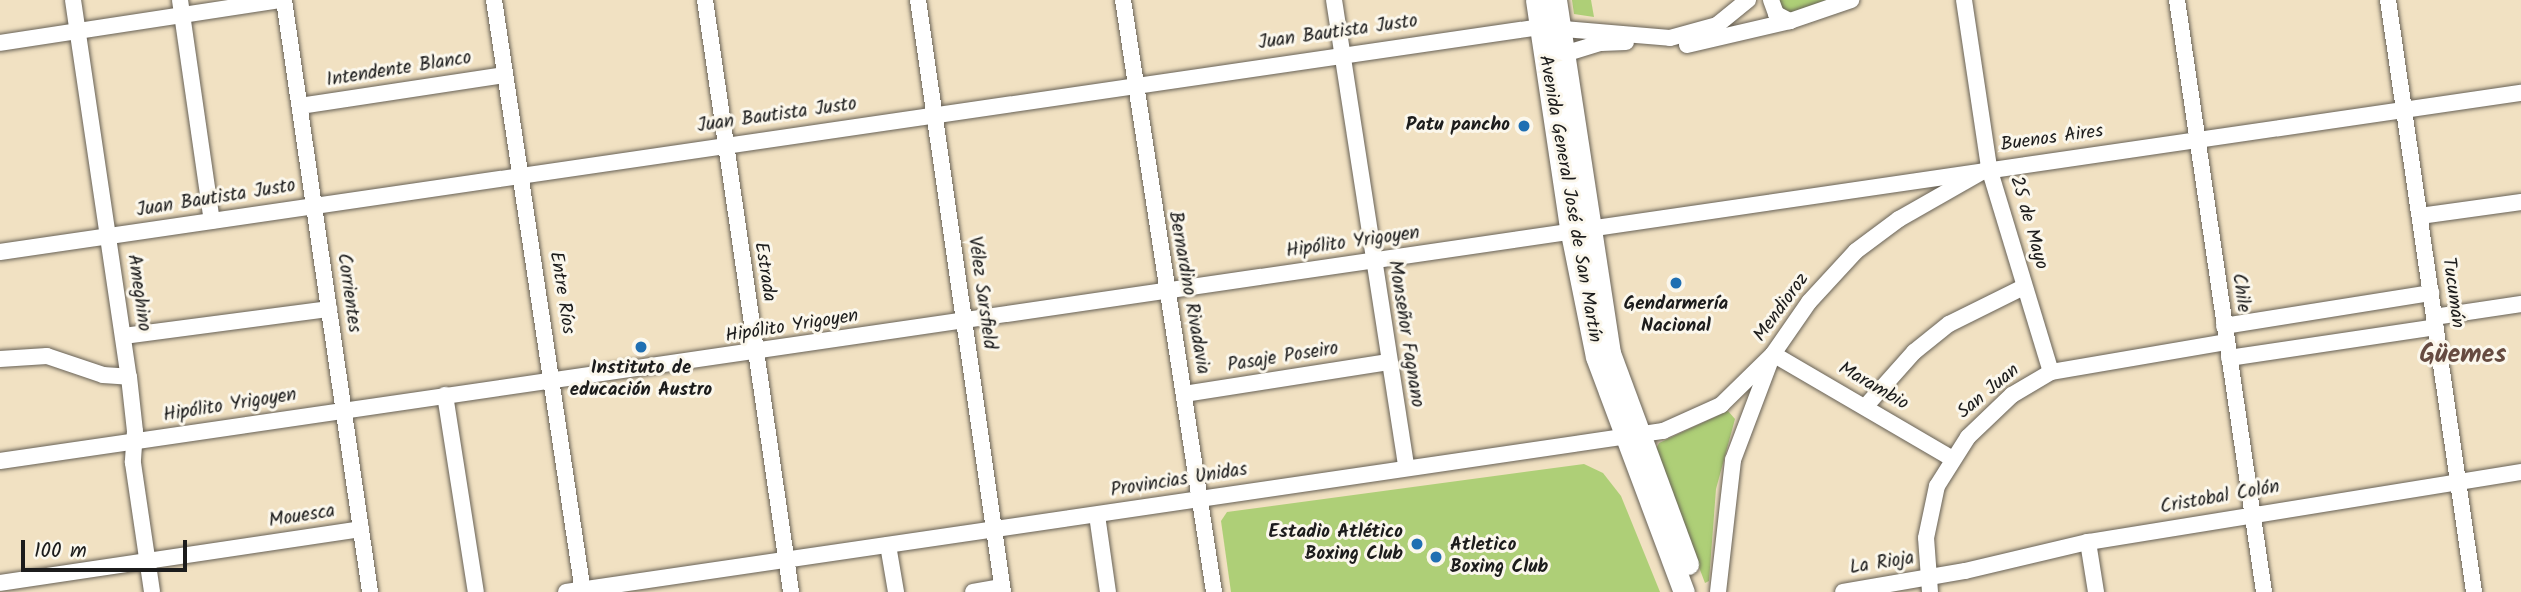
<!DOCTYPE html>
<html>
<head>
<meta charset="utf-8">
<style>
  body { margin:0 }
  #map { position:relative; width:2521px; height:592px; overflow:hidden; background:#f1e1c2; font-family:Kalam,sans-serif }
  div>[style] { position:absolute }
  .green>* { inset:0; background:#aecf77 }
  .roads { filter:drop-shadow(0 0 2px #676156) drop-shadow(0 0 2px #676156) }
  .minor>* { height:16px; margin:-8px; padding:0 8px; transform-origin:8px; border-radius:8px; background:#fff }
  .major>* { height:21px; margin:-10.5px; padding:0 10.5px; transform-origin:10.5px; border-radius:10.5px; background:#fff }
  .dots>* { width:19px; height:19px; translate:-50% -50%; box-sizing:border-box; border:4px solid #fbf7ec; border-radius:50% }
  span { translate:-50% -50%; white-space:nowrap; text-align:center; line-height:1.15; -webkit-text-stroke:6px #fbf7ec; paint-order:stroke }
  .street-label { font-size:19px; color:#1c1c1c }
  .poi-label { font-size:19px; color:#1c1c1c; font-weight:700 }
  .right { translate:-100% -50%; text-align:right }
  .left { translate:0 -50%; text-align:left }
  .district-label { font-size:26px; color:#664b41; font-weight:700 }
  .scale { position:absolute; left:21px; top:540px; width:166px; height:32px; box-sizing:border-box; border:4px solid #1c1c1c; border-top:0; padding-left:9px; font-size:21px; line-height:24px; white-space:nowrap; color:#1c1c1c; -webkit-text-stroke:5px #fbf7ec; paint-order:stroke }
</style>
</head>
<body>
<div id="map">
  <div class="green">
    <i style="clip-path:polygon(1572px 0,1591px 0,1594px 17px,1574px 14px)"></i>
    <i style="clip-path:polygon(1776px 0,1829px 0,1799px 13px,1783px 12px)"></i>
    <i style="clip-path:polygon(1728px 411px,1735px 419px,1716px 489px,1709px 581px,1705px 583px,1655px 451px,1659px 443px)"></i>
    <i style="clip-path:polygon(1584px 464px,1603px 473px,1621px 496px,1660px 592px,1231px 592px,1221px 521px,1227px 512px)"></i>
  </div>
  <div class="roads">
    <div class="minor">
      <i style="left:73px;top:0;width:381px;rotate:81.6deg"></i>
      <i style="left:129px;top:377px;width:54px;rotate:83.7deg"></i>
      <i style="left:135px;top:431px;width:32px;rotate:94deg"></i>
      <i style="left:133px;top:463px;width:130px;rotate:81.6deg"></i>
      <i style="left:180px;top:0;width:223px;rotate:81.8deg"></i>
      <i style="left:284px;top:0;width:598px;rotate:81.73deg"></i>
      <i style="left:494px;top:0;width:599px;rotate:81.45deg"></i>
      <i style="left:705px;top:0;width:598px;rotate:81.73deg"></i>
      <i style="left:918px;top:0;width:598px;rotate:81.83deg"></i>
      <i style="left:1123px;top:0;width:599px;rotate:81.26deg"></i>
      <i style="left:1334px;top:0;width:473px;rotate:81.2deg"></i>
      <i style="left:1771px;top:0;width:15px;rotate:70deg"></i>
      <i style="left:1776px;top:14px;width:16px;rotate:27deg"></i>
      <i style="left:1964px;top:0;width:170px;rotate:81.5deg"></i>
      <i style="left:1989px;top:168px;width:213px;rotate:73.1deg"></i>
      <i style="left:2177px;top:0;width:598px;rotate:81.64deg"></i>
      <i style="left:2388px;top:0;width:598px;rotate:81.73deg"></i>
      <i style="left:0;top:43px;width:285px;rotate:-8.7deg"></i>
      <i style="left:1687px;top:45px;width:106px;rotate:-13.1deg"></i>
      <i style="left:1790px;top:21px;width:65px;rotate:-19deg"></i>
      <i style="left:1564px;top:54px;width:39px;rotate:-17deg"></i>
      <i style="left:1601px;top:43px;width:25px;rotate:-2deg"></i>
      <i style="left:300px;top:106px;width:207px;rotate:-8.6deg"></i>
      <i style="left:2420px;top:216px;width:102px;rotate:-7.9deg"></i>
      <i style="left:0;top:252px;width:1556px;rotate:-8.31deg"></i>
      <i style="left:1540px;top:27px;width:130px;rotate:4.8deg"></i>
      <i style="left:1670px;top:38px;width:49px;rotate:-15.5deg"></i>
      <i style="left:1717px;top:25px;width:40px;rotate:-39deg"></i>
      <i style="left:2434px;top:317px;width:88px;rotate:-8.5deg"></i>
      <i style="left:2224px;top:326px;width:210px;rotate:-9.1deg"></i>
      <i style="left:124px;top:336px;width:207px;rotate:-7.5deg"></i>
      <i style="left:1773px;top:354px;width:206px;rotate:30.3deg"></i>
      <i style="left:2229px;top:358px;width:209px;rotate:-8.5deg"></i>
      <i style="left:0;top:359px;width:47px;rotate:-3.7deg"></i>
      <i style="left:47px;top:356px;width:59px;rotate:18.7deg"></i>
      <i style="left:103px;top:375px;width:26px;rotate:4deg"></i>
      <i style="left:1184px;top:394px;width:207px;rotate:-8.9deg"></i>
      <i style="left:445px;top:395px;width:199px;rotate:81.1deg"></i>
      <i style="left:1865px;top:407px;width:74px;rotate:-48.3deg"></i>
      <i style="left:1914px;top:352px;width:45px;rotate:-38.7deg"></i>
      <i style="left:1949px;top:324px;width:84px;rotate:-26.3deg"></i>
      <i style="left:0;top:461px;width:2548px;rotate:-8.31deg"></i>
      <i style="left:1097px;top:515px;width:78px;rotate:81.9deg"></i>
      <i style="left:2088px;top:542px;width:51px;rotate:80.9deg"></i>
      <i style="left:888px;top:545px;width:48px;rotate:80.3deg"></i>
      <i style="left:0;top:583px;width:365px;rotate:-8.5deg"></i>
      <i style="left:566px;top:592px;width:1109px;rotate:-8.35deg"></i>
      <i style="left:1663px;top:431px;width:64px;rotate:-24.1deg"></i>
      <i style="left:1721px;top:405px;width:73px;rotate:-44.4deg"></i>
      <i style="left:973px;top:592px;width:29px;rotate:-10deg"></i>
      <i style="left:1718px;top:592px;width:133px;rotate:-83.5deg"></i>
      <i style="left:1733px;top:460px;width:113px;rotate:-69.3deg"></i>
      <i style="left:1773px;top:354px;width:63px;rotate:-55.3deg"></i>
      <i style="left:1809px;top:302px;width:69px;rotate:-47.3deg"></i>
      <i style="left:1856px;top:251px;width:54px;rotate:-36.7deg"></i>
      <i style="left:1899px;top:219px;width:101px;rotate:-29.6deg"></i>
      <i style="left:1843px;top:592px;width:124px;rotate:-9.8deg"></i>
      <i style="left:1965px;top:571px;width:126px;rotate:-13.3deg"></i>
      <i style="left:2088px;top:542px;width:439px;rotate:-9.2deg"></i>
      <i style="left:1930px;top:592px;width:54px;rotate:-94.2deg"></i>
      <i style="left:1926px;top:538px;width:53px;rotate:-78.1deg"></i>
      <i style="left:1937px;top:486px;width:58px;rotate:-57.7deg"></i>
      <i style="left:1968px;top:437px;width:61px;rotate:-43.7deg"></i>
      <i style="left:2012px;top:395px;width:45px;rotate:-30.5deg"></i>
      <i style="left:2051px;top:372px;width:178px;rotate:-9.7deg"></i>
    </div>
    <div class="major">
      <i style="left:1536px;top:0;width:236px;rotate:81.5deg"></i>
      <i style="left:1571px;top:233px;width:126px;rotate:78.6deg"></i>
      <i style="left:1596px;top:357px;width:251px;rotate:69.5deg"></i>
      <i style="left:1556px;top:0;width:357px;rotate:81.3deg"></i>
      <i style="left:1610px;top:353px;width:225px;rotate:69.7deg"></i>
    </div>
  </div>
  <div class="dots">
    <i style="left:1524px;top:126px;background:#1f6fb2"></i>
    <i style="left:1676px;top:283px;background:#1f6fb2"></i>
    <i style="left:641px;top:347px;background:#1f6fb2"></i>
    <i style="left:1417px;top:544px;background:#1f6fb2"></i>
    <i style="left:1436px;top:557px;background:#1f6fb2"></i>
  </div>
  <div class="street-label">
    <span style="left:1338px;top:33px;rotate:-8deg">Juan Bautista Justo</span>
    <span style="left:399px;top:70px;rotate:-9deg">Intendente Blanco</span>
    <span style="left:777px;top:116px;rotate:-8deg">Juan Bautista Justo</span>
    <span style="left:2052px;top:139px;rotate:-8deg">Buenos Aires</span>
    <span style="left:216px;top:199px;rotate:-9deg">Juan Bautista Justo</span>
    <span style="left:1569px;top:199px;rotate:80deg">Avenida General José de San Martín</span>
    <span style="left:2028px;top:223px;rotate:74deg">25 de Mayo</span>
    <span style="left:1353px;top:243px;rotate:-8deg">Hipólito Yrigoyen</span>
    <span style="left:764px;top:272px;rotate:81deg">Estrada</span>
    <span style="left:138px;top:293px;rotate:82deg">Ameghino</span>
    <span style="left:348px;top:293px;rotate:82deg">Corrientes</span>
    <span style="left:561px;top:293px;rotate:81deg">Entre Ríos</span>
    <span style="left:981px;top:293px;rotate:82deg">Vélez Sarsfield</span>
    <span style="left:1188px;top:293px;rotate:80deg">Bernardino Rivadavia</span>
    <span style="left:2240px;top:293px;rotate:82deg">Chile</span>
    <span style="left:2452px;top:293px;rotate:82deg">Tucumán</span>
    <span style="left:1782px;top:308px;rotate:-54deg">Mendioroz</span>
    <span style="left:792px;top:327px;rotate:-9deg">Hipólito Yrigoyen</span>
    <span style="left:1405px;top:334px;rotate:81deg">Monseñor Fagnano</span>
    <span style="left:1283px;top:358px;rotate:-9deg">Pasaje Poseiro</span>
    <span style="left:1873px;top:387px;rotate:30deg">Marambio</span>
    <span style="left:1989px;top:392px;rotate:-40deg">San Juan</span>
    <span style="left:230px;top:406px;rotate:-9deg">Hipólito Yrigoyen</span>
    <span style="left:1179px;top:481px;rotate:-9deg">Provincias Unidas</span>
    <span style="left:2220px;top:498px;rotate:-10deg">Cristobal Colón</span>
    <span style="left:302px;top:517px;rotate:-9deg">Mouesca</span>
    <span style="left:1882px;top:564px;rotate:-9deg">La Rioja</span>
  </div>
  <div class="poi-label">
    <span class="right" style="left:1510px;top:126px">Patu pancho</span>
    <span style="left:1676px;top:316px">Gendarmería<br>Nacional</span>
    <span style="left:641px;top:380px">Instituto de<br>educación Austro</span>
    <span class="right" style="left:1403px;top:544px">Estadio Atlético<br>Boxing Club</span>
    <span class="left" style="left:1450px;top:557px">Atletico<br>Boxing Club</span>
  </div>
  <div class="district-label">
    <span style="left:2463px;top:356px">Güemes</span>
  </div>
  <div class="scale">100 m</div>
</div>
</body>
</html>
